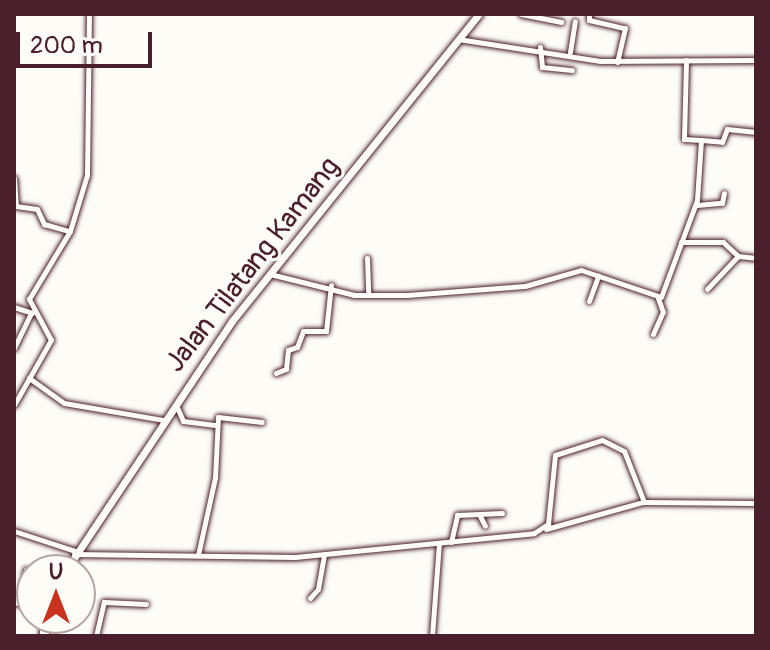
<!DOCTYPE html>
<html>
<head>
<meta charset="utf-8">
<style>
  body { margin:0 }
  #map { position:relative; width:770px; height:650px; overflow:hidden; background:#fdfcf7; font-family:Pangolin,sans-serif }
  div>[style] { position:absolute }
  .roads { filter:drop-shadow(0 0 2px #4a1f2b) drop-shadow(0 0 2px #4a1f2b) }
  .street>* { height:5px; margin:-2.5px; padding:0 2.5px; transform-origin:2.5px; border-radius:2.5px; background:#fdfcf7 }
  .secondary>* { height:7px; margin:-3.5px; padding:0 3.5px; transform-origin:3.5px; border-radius:3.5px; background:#fdfcf7 }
  .highway>* { height:9px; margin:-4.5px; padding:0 4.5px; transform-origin:4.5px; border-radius:4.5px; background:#fdfcf7 }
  span { translate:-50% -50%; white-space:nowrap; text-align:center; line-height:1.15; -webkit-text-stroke:6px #fdfcf7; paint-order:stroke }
  .street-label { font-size:28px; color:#4a1f2b }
  .frame { position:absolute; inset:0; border:16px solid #4a1f2b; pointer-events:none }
  .north { position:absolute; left:16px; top:554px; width:80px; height:80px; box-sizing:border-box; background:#fdfcf7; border:2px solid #b5a4a5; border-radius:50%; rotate:0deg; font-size:22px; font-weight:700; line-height:32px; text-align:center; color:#4a1f2b }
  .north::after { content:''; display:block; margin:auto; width:28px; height:36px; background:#c8321e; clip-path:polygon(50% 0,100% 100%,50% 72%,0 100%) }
  .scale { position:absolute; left:16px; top:32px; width:136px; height:36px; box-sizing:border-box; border:4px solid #4a1f2b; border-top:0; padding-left:10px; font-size:24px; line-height:28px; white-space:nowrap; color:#4a1f2b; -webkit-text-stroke:6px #fdfcf7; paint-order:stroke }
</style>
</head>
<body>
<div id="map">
  <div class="roads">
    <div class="street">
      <i style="left:521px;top:14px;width:41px;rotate:11.3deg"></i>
      <i style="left:589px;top:14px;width:6px;rotate:90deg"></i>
      <i style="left:589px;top:20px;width:37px;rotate:13deg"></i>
      <i style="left:625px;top:28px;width:35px;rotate:103deg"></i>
      <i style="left:458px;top:39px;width:144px;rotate:8.8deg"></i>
      <i style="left:600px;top:61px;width:156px;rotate:-0.4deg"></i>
      <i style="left:540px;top:47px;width:20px;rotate:84deg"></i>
      <i style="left:542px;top:67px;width:30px;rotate:6deg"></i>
      <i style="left:570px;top:52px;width:31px;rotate:-81deg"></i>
      <i style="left:701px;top:140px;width:21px;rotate:5deg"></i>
      <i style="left:722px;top:142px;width:14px;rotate:-69deg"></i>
      <i style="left:727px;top:129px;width:29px;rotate:6deg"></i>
      <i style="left:14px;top:178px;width:28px;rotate:86deg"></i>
      <i style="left:16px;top:206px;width:21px;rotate:8deg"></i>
      <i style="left:37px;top:209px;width:17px;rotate:65deg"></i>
      <i style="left:44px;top:224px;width:26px;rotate:16deg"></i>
      <i style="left:697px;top:205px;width:25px;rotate:-5deg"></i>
      <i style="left:722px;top:203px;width:10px;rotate:-79deg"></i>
      <i style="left:681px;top:242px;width:42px"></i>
      <i style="left:723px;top:242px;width:21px;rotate:43deg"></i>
      <i style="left:738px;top:256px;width:18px;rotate:6deg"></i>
      <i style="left:367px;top:258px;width:37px;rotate:88deg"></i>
      <i style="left:270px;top:274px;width:87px;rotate:14deg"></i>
      <i style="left:354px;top:295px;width:53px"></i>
      <i style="left:407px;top:295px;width:118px;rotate:-4.4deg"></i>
      <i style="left:525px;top:286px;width:58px;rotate:-15.9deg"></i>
      <i style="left:581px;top:270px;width:84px;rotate:18.6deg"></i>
      <i style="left:661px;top:297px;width:103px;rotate:-69.6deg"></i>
      <i style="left:697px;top:200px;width:60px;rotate:-86.2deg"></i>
      <i style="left:701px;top:140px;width:17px;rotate:-177deg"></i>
      <i style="left:684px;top:139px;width:79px;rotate:-88.5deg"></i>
      <i style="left:707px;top:289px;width:45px;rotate:-46.8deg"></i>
      <i style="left:589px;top:301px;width:27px;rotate:-70deg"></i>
      <i style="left:14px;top:307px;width:19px;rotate:18deg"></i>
      <i style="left:653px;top:334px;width:24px;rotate:-66deg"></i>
      <i style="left:663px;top:312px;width:15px;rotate:-110deg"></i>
      <i style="left:14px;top:348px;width:39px;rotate:-64deg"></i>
      <i style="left:276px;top:373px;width:11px;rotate:-22deg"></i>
      <i style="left:286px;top:369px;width:19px;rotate:-84deg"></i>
      <i style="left:288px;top:350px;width:9px;rotate:-18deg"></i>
      <i style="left:297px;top:347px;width:17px;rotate:-69deg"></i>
      <i style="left:303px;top:331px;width:23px"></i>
      <i style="left:326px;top:331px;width:46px;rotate:-83.8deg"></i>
      <i style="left:29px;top:378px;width:43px;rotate:35.5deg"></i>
      <i style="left:64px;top:403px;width:100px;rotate:9.7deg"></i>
      <i style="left:14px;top:405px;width:75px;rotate:-60.4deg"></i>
      <i style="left:51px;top:340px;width:47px;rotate:-118.2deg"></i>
      <i style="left:29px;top:299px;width:79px;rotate:-58.9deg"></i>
      <i style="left:70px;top:231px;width:59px;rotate:-73.1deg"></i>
      <i style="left:87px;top:175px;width:161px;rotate:-89.3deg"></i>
      <i style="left:176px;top:405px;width:17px;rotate:66deg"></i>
      <i style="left:183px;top:421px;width:32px;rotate:7deg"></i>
      <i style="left:479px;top:514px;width:13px;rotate:63deg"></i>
      <i style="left:546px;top:529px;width:101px;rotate:-15.6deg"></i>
      <i style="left:14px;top:531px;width:64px;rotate:18.2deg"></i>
      <i style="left:451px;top:542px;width:28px;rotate:-77deg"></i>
      <i style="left:457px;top:515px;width:45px;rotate:-2.5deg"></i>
      <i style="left:74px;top:554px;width:221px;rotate:0.8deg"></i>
      <i style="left:295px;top:557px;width:240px;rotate:-5.7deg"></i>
      <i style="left:534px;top:533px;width:17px;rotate:-33deg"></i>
      <i style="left:548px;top:524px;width:69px;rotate:-84.2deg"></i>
      <i style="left:555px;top:455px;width:49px;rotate:-17.7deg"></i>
      <i style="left:602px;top:440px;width:25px;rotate:27deg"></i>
      <i style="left:624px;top:451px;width:55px;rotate:68.6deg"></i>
      <i style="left:644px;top:502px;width:112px;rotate:0.5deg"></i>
      <i style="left:198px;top:555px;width:79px;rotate:-77.6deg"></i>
      <i style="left:215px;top:478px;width:61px;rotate:-87.2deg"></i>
      <i style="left:218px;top:417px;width:44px;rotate:6.5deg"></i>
      <i style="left:310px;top:598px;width:12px;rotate:-48deg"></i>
      <i style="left:318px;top:589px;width:35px;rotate:-80deg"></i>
      <i style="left:20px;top:601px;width:32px;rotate:-79deg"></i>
      <i style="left:96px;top:636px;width:35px;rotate:-77deg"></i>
      <i style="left:104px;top:602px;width:42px;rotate:2.7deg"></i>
      <i style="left:432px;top:636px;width:93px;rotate:-85.7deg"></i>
    </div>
    <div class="secondary">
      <i style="left:66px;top:570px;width:299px;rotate:-56.3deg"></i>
      <i style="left:232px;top:321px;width:394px;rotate:-51.2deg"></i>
    </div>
    <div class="highway">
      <i style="left:14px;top:600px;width:19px;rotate:16deg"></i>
      <i style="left:44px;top:636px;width:18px;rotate:-90deg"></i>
    </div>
  </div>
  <div class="street-label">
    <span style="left:253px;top:265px;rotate:-52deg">Jalan Tilatang Kamang</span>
  </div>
  <div class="frame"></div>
  <div class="north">U</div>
  <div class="scale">200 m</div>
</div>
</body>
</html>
